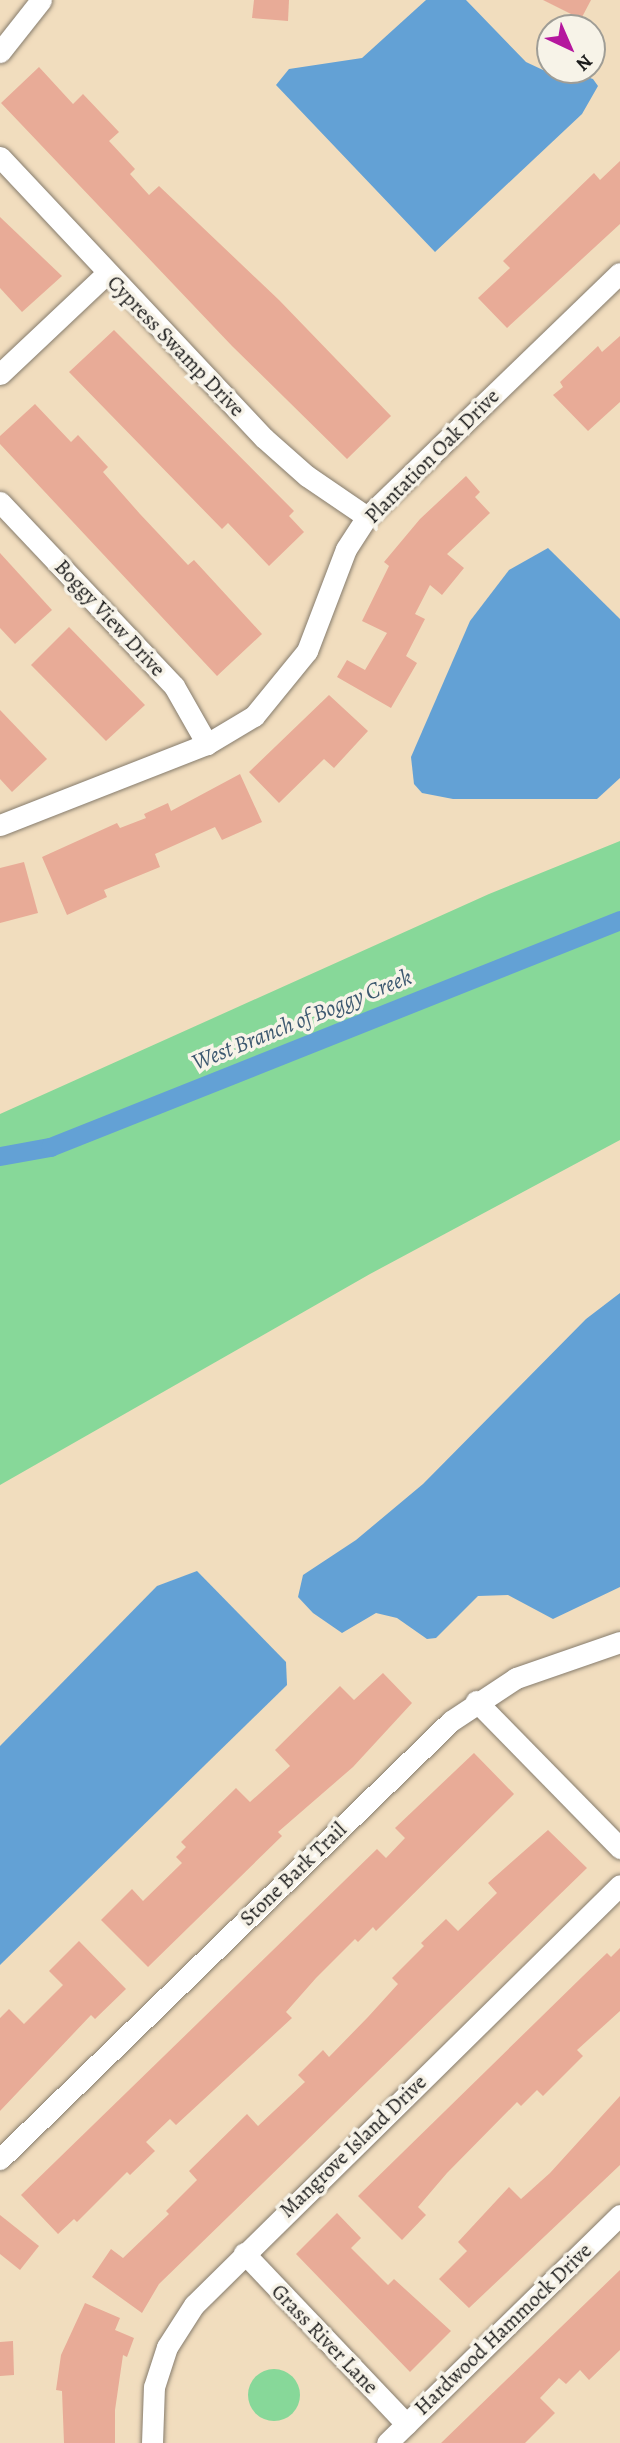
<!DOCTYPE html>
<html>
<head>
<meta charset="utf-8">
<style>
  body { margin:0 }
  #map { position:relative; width:620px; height:2443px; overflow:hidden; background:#f1ddbe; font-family:Alegreya,serif }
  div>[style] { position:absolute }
  .green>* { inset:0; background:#87d899 }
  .round { border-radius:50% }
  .water>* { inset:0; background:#63a1d5 }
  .canal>* { height:19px; margin:-9.5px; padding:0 9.5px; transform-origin:9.5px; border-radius:9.5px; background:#63a1d5 }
  .building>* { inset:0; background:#e8ab97 }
  .roads { filter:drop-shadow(0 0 2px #867c6d) drop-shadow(0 0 2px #867c6d) }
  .street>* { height:21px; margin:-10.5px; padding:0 10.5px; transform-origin:10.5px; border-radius:10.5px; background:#fff }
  span { translate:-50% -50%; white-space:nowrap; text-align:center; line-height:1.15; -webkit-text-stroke:7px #f7f3e8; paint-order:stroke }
  .street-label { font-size:21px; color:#1c1c1c }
  .water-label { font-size:23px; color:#3c586f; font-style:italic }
  .north { position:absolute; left:536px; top:14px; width:70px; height:70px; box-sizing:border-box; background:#f7f3e8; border:2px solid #9f9d96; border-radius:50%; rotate:136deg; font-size:19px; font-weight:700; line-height:28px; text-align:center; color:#1c1c1c }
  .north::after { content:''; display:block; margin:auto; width:24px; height:32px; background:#b5179e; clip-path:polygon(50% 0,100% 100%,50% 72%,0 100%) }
</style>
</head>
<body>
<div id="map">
  <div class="green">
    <i style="clip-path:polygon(620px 841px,620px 1140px,370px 1274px,0 1485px,0 1114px,489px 894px)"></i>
    <i class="round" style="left:248px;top:2369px;width:52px;height:52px"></i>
  </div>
  <div class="water">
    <i style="clip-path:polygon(426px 0,466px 0,526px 62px,543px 70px,578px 74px,593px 79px,598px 86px,582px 114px,435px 252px,276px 85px,289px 69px,362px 58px)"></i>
    <i style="clip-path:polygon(548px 548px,620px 619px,620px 778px,597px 799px,453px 799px,422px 793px,414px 784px,411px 757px,470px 621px,509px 570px)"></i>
    <i style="clip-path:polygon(620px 1293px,620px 1587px,553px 1619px,508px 1595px,478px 1596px,436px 1638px,427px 1639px,397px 1618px,376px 1613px,342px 1633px,313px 1613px,298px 1597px,303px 1575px,356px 1540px,423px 1484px,586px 1319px)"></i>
    <i style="clip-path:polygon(197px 1571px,286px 1662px,287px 1685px,0 1965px,0 1746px,157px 1586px)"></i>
  </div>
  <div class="canal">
    <i style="left:0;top:1156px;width:51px;rotate:-10.2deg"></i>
    <i style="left:50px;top:1147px;width:614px;rotate:-21.71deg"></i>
  </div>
  <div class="building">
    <i style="clip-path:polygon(254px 0,289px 0,288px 21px,252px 18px)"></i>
    <i style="clip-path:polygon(543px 0,591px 0,581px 19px)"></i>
    <i style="clip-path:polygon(39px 67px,73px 104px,83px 94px,119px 132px,109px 141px,135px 169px,130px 174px,149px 195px,159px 186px,279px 300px,391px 416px,347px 459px,232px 346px,1px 103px)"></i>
    <i style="clip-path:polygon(620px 161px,620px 224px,507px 328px,478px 298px,510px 268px,503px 261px,594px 173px,600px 180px)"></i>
    <i style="clip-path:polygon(0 217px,62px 276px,22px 312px,0 288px)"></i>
    <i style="clip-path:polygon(114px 330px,294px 511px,289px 516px,304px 532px,269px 566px,228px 523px,222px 529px,69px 372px)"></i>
    <i style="clip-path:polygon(620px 336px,620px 402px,588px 431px,553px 395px,563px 387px,560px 382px,598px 346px,602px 352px)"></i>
    <i style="clip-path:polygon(35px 404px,71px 442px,78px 435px,108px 467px,103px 472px,140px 514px,188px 565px,194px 560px,262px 634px,217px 676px,0 444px,0 436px)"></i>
    <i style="clip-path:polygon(466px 476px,480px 492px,475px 497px,490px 513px,447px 554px,464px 568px,442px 595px,430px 585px,415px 614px,425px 619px,406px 656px,417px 663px,391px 708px,337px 677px,347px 660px,365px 670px,387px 633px,362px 621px,389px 566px,384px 562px,420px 519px)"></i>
    <i style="clip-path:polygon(0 553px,52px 610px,15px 644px,0 628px)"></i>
    <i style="clip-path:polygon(69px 627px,145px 705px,106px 741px,31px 665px)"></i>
    <i style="clip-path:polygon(329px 695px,368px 731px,334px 768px,324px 759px,279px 803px,249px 772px)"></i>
    <i style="clip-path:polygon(0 710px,47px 759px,12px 792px,0 779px)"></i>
    <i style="clip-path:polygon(240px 774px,262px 822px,222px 840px,215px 827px,155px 854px,160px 867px,104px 890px,107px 897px,67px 915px,42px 857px,117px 823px,120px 828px,146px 818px,144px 814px,168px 803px,171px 811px)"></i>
    <i style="clip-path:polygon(24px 862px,38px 913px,0 923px,0 868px)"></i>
    <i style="clip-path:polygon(383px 1673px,412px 1703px,353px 1767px,278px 1832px,282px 1836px,148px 1967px,101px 1920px,132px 1889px,143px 1901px,182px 1863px,176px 1857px,186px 1847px,181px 1842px,236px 1788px,250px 1802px,290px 1766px,275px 1750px,340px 1686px,354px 1700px)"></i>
    <i style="clip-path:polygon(474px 1753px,514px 1794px,376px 1931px,373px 1927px,358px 1942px,355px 1939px,316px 1978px,286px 2012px,292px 2018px,176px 2125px,170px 2119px,146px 2142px,155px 2151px,130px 2175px,127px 2172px,77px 2222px,74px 2219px,58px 2234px,21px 2195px,377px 1849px,386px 1858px,405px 1838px,395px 1828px)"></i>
    <i style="clip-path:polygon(548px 1830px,587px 1868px,159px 2284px,142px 2313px,92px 2277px,111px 2249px,123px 2258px,169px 2214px,166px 2211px,197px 2180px,189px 2171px,247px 2114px,258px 2126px,305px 2082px,298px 2075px,323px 2050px,329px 2057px,368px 2017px,398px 1984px,392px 1978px,424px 1946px,421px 1943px,446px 1919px,458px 1931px,497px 1893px,488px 1883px)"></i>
    <i style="clip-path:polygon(79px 1941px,126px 1989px,95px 2019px,91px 2015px,0 2111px,0 2018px,9px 2009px,24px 2024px,63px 1985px,49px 1971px)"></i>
    <i style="clip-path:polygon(620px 1948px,620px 2011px,577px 2050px,583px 2056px,543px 2096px,537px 2090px,521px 2106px,517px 2102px,447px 2173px,418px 2207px,426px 2215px,402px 2240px,358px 2196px,583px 1976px,607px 1953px,611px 1957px)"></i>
    <i style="clip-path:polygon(620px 2096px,620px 2165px,469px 2308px,439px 2279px,467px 2251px,458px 2242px,509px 2187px,521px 2199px,550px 2173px)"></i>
    <i style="clip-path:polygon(337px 2213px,361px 2238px,351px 2248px,388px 2285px,394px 2279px,451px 2331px,410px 2372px,296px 2254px)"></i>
    <i style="clip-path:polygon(0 2215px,39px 2246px,20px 2270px,0 2254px)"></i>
    <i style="clip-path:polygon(620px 2270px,620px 2350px,589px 2380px,580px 2370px,566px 2384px,559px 2378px,540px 2398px,555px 2413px,525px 2443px,441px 2443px)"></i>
    <i style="clip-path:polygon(85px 2303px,120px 2318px,115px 2330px,134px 2338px,127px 2357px,123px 2355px,115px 2410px,115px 2443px,64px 2443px,62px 2391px,56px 2390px,61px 2355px)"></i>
    <i style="clip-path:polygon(13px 2341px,14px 2375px,0 2376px,0 2342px)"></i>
  </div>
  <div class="roads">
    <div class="street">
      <i style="left:0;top:52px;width:66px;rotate:-51.7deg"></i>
      <i style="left:0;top:157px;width:386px;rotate:46.8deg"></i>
      <i style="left:264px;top:438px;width:57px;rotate:41.5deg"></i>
      <i style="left:307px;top:476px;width:73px;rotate:34.3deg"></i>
      <i style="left:0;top:374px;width:147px;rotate:-43.3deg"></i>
      <i style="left:0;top:502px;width:253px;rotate:46.6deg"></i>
      <i style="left:174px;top:686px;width:67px;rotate:60.4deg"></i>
      <i style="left:0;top:825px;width:222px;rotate:-21.4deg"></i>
      <i style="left:207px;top:744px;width:55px;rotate:-30.8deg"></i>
      <i style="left:254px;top:716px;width:84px;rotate:-50.8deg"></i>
      <i style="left:307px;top:651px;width:109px;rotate:-69.1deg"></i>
      <i style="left:346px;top:549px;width:38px;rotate:-57deg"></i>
      <i style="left:367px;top:517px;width:351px;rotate:-44deg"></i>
      <i style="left:476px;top:1701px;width:206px;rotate:45.6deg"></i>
      <i style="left:0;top:2159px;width:629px;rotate:-44.16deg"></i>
      <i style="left:451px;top:1721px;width:78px;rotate:-33.5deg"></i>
      <i style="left:516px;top:1678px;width:110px;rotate:-19.1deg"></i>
      <i style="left:244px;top:2253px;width:236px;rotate:46.5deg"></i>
      <i style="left:152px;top:2443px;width:56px;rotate:-88deg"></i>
      <i style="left:154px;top:2387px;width:42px;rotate:-72deg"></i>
      <i style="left:167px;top:2347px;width:50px;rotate:-57.3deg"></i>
      <i style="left:194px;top:2305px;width:598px;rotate:-44.59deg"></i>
      <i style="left:387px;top:2443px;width:326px;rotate:-44.4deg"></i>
    </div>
  </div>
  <div class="street-label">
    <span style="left:176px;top:346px;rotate:46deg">Cypress Swamp Drive</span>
    <span style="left:432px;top:456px;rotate:-45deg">Plantation Oak Drive</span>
    <span style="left:110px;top:618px;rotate:47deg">Boggy View Drive</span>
    <span style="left:293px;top:1874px;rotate:-44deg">Stone Bark Trail</span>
    <span style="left:353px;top:2146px;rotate:-44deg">Mangrove Island Drive</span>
    <span style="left:503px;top:2329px;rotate:-44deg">Hardwood Hammock Drive</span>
    <span style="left:325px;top:2339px;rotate:46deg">Grass River Lane</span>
  </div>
  <div class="water-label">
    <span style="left:302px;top:1020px;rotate:-22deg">West Branch of Boggy Creek</span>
  </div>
  <div class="north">N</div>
</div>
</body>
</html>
